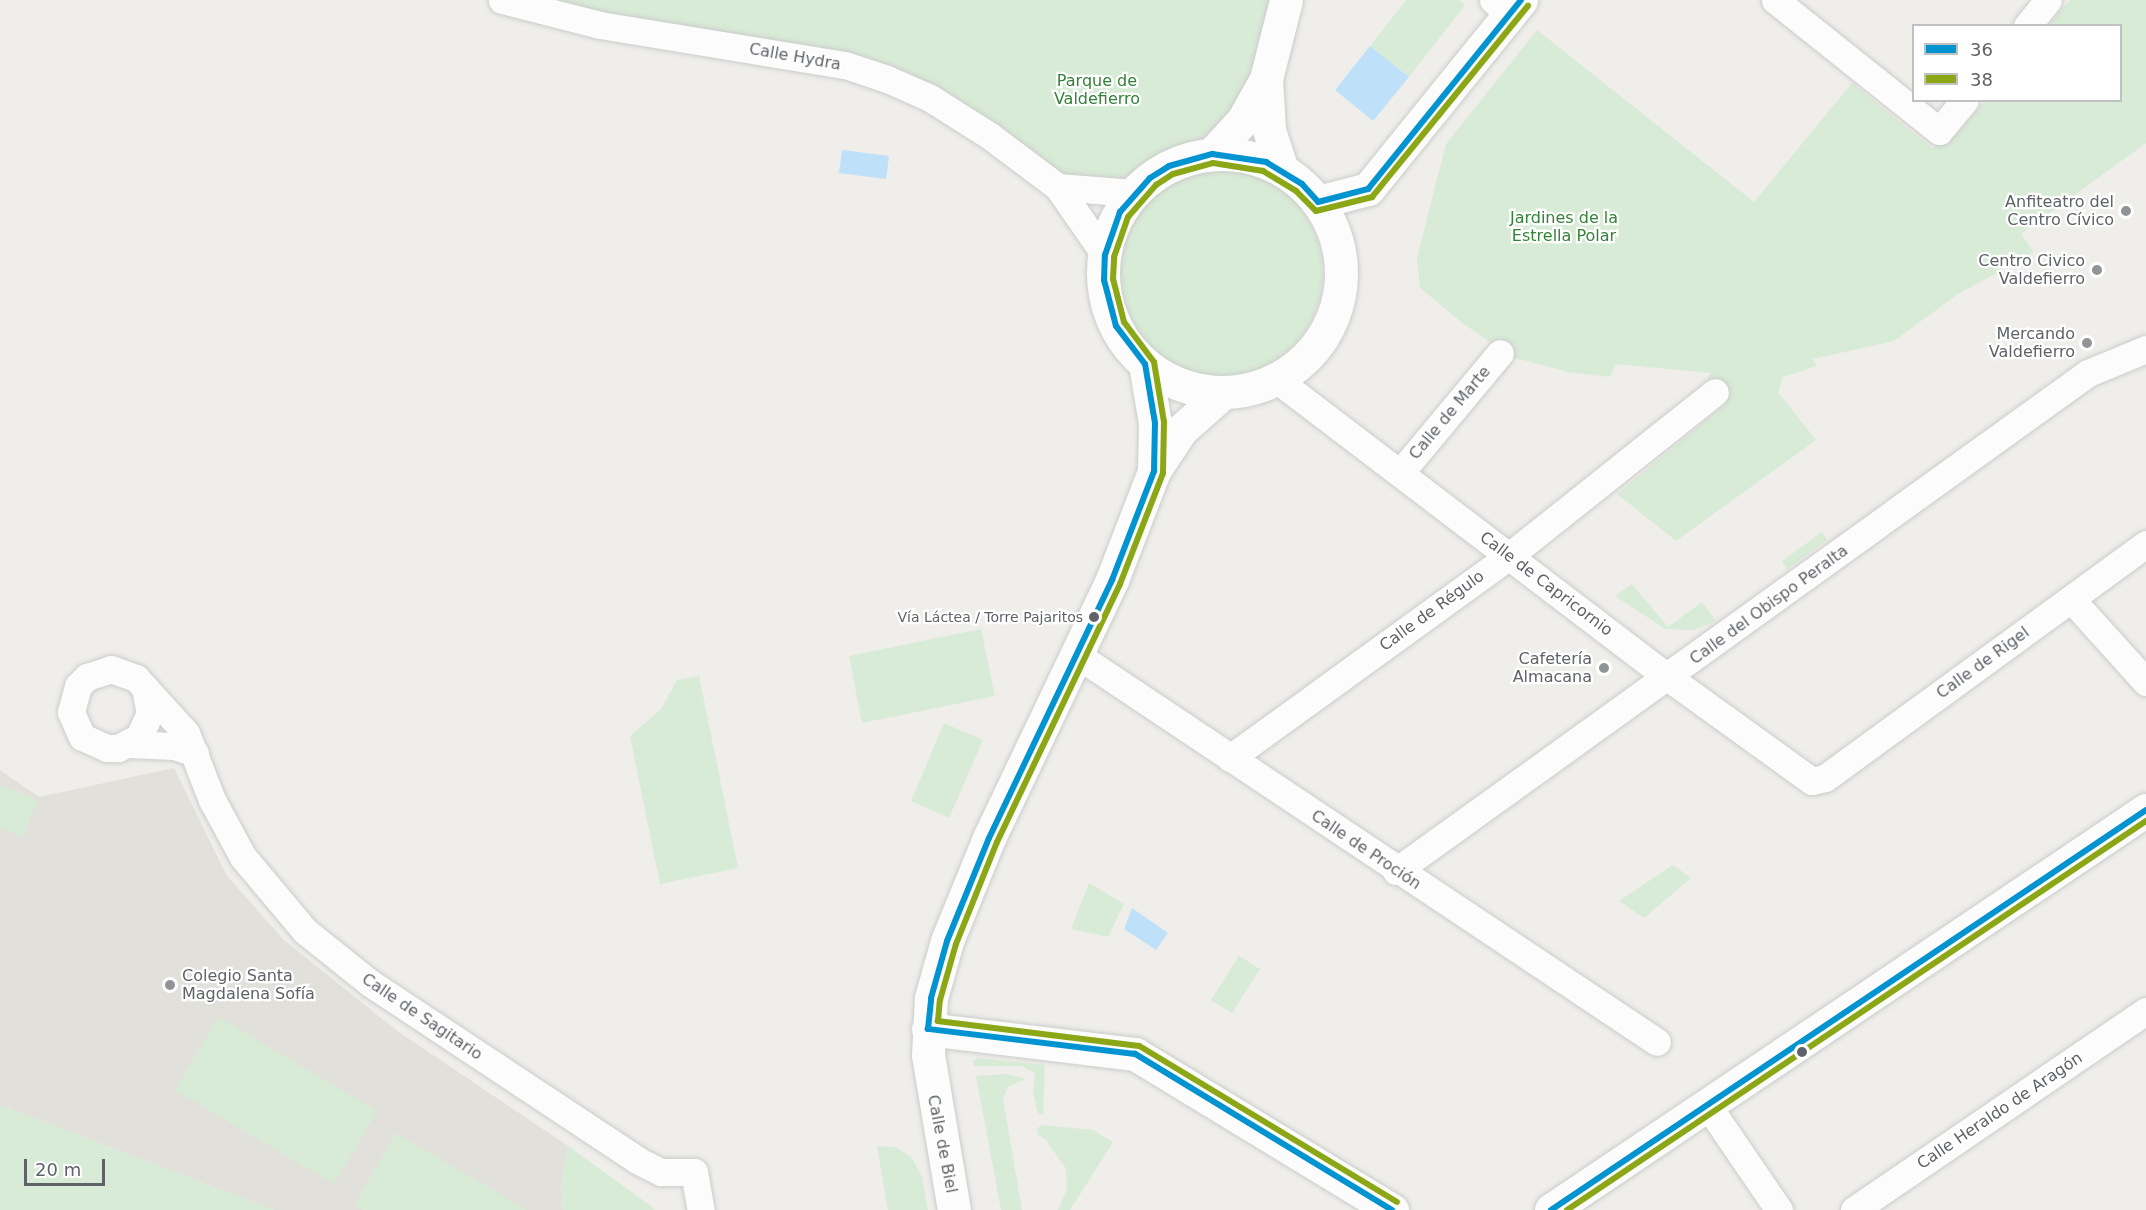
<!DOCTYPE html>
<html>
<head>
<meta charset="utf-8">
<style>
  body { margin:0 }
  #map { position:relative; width:2146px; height:1210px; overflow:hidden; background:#efeeea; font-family:"DejaVu Sans",sans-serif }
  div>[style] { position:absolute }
  .education>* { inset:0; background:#e2e0da }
  .green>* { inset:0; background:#d8ebd6 }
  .round { border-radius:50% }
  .water>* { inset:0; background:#bfe0f9 }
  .roads { filter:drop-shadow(0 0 2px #cbcccc) drop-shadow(0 0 2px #cbcccc) }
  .street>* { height:27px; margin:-13.5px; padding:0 13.5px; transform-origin:13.5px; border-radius:13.5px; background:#fdfcfc }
  .secondary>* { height:33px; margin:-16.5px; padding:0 16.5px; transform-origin:16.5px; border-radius:16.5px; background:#fdfcfc }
  .secondary>.ring { margin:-16.5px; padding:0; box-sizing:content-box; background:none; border:33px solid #fdfcfc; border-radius:50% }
  .bus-1>* { height:6px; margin:-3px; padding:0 3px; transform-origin:3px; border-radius:3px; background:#0293d1 }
  .bus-2>* { height:6px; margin:-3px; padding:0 3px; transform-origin:3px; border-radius:3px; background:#8ba715 }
  .dots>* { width:16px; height:16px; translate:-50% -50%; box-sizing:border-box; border:3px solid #fff; border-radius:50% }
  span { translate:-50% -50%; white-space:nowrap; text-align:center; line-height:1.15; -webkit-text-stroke:4.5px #fff; paint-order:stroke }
  .bus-label { font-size:14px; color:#5f6368 }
  .right { translate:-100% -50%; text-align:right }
  .street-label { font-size:16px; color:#5f6368 }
  .park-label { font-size:16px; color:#348238 }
  .poi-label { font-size:16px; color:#5f6368 }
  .left { translate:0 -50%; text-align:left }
  .legend { position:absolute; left:1912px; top:24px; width:210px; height:78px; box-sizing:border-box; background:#fff; border:2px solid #bfc1c3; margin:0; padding:8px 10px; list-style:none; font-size:18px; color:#5f6368 }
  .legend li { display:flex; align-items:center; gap:12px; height:30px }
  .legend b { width:30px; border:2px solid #bfc1c3 }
  .scale { position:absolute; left:24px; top:1159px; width:81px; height:27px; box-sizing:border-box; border:3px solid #5f6368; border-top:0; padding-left:8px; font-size:18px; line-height:21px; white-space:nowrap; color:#5f6368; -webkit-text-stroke:4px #fff; paint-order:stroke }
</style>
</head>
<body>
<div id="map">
  <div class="education">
    <i style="clip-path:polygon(174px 768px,227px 876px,284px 940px,396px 1030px,568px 1146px,561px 1186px,563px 1210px,274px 1210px,0 1105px,0 770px,39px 797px)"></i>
  </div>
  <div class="green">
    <i style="clip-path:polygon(551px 0,1272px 0,1248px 99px,1215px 139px,1178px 146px,1114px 184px,1084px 184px,1054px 169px,942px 89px,870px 58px,597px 12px)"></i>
    <i style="clip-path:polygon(1406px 0,1459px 0,1465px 5px,1409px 77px,1370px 46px)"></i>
    <i style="clip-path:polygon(2070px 0,2146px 0,2146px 143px,2021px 234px,2034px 252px,2026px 257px,1958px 294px,1894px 341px,1813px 359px,1817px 366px,1783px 377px,1778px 392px,1816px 440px,1676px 541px,1617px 494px,1727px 403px,1707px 378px,1711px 373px,1616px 364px,1610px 377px,1568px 372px,1512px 357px,1465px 325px,1420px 288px,1417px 258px,1446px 144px,1537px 30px,1754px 202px,1852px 83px,1932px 148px,1952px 139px,1985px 101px,2120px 100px,2120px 26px,2048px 25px)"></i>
    <i class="round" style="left:1115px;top:169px;width:208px;height:208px"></i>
    <i style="clip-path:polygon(1822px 532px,1827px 540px,1787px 569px,1782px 561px)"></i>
    <i style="clip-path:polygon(1632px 584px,1668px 627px,1702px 602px,1716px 621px,1693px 630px,1665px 629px,1615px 596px)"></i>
    <i style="clip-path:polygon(981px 629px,995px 696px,862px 723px,849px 656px)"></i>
    <i style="clip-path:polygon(699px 676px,738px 868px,660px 884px,630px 736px,661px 709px,677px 680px)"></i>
    <i style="clip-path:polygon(944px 723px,983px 740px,949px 818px,911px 801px)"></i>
    <i style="clip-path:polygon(0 785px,38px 800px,23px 837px,0 828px)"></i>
    <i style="clip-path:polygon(1673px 865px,1691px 878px,1644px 918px,1619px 901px)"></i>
    <i style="clip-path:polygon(1089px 883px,1124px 904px,1108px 937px,1071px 929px)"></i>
    <i style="clip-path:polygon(1239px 956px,1260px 969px,1232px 1013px,1211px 1000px)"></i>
    <i style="clip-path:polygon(218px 1017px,377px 1111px,334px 1184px,175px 1090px)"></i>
    <i style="clip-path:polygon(979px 1058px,1045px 1065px,1043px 1115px,1038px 1113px,1033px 1092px,1035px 1073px,1021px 1066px,974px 1066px,973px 1061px)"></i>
    <i style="clip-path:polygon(1007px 1074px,1026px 1079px,1009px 1086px,1003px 1098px,1022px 1210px,1001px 1210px,976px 1076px)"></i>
    <i style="clip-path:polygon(0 1105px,274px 1210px,0 1210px)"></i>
    <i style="clip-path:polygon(1042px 1125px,1093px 1130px,1113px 1142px,1070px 1210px,1058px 1210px,1067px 1189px,1066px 1169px,1045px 1139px,1038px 1135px,1037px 1128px)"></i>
    <i style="clip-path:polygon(396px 1133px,527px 1210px,362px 1210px,354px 1205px)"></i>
    <i style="clip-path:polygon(568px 1146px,651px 1206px,655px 1210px,563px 1210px,561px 1186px)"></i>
    <i style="clip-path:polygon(877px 1146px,895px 1147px,911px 1157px,922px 1176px,928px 1210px,888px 1210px)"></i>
  </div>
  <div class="water">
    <i style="clip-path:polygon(1370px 46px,1409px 77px,1373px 121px,1335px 90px)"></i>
    <i style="clip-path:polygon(842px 150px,889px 156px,886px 179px,839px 173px)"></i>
    <i style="clip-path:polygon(1132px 908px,1168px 933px,1156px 950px,1124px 929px)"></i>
  </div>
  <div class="roads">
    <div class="street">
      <i style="left:502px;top:0;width:101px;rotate:14.3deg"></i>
      <i style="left:600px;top:25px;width:248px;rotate:9.3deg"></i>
      <i style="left:845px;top:65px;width:44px;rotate:18.4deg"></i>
      <i style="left:887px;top:79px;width:47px;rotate:23.8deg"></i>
      <i style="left:930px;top:98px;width:71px;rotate:32.3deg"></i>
      <i style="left:990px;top:136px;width:85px;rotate:36.9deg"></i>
      <i style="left:1058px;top:187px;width:83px;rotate:55.3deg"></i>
      <i style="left:1493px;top:0;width:22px;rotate:39deg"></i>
      <i style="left:1775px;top:0;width:210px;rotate:38.6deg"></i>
      <i style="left:1939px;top:131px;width:40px;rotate:-50deg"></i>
      <i style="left:2027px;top:26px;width:33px;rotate:-51deg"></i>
      <i style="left:1058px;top:187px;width:76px;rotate:4.5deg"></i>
      <i style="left:1276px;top:379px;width:494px;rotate:37.3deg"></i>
      <i style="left:1669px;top:678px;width:176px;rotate:35.8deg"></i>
      <i style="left:1812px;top:781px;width:13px;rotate:-13deg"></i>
      <i style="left:1825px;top:778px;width:397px;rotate:-36.1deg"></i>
      <i style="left:1400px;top:473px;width:156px;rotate:-50.2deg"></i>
      <i style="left:2071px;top:599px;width:112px;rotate:47.9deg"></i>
      <i style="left:1077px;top:655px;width:697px;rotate:33.71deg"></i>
      <i style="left:145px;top:688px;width:25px;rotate:79deg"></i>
      <i style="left:150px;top:713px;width:26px;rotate:115deg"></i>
      <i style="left:139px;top:737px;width:24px;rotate:152deg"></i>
      <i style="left:118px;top:748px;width:11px;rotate:180deg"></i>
      <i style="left:107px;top:748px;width:27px;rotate:-156deg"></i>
      <i style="left:82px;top:737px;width:27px;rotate:-114deg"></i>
      <i style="left:71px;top:712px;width:27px;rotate:-75deg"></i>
      <i style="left:78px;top:686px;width:13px;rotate:-45deg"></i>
      <i style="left:87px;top:677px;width:25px;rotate:-18deg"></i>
      <i style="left:111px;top:669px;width:27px;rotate:20deg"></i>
      <i style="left:136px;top:678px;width:74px;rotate:47.7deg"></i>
      <i style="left:186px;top:733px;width:72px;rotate:68.8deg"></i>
      <i style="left:212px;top:800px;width:65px;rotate:61.5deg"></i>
      <i style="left:243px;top:857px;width:97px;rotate:50deg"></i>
      <i style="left:305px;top:931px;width:83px;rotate:38.7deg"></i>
      <i style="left:370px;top:983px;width:320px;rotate:33.5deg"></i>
      <i style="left:637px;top:1160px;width:27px;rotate:27deg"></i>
      <i style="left:661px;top:1172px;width:33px"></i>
      <i style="left:694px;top:1172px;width:39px;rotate:80deg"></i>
      <i style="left:128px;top:744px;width:46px;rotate:2.5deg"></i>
      <i style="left:174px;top:746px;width:22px;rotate:18deg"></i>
      <i style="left:1230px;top:758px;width:344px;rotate:-35.9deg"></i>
      <i style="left:1509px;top:556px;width:263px;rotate:-38.5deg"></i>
      <i style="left:1396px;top:871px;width:853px;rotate:-35.74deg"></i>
      <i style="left:2088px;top:373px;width:63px;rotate:-22.5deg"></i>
      <i style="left:1706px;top:1103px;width:130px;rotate:55.7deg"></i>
      <i style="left:1854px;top:1210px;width:353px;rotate:-34.3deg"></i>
    </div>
    <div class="secondary">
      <i style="left:1266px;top:79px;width:51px;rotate:86.6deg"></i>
      <i style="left:1269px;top:130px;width:42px;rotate:72deg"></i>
      <i style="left:1212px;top:154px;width:46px;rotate:-47.6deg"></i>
      <i style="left:1243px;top:120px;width:47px;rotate:-60.7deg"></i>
      <i style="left:1266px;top:79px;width:81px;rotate:-75.8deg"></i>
      <i class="ring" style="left:1103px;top:154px;width:205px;height:205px"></i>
      <i style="left:1318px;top:202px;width:52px;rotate:-14.6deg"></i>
      <i style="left:1368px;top:189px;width:243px;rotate:-51deg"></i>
      <i style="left:1145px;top:364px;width:60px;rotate:80.4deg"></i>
      <i style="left:1155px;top:423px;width:48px;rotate:91.2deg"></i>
      <i style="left:928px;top:1029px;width:209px;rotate:6.9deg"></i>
      <i style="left:1135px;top:1054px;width:301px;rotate:31.3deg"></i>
      <i style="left:954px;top:1210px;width:157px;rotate:-99.5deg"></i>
      <i style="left:928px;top:1055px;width:57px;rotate:-87deg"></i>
      <i style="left:931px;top:998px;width:59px;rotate:-74.3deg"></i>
      <i style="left:947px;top:941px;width:111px;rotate:-67.8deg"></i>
      <i style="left:989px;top:838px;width:286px;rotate:-64.5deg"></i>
      <i style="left:1112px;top:580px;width:117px;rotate:-68.9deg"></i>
      <i style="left:1154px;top:471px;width:49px;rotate:-56.6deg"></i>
      <i style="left:1181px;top:430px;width:57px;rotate:-41.5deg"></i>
      <i style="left:1551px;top:1210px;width:717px;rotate:-33.91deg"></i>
    </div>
  </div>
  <div class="bus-1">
    <i style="left:1392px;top:1210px;width:301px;rotate:-148.7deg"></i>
    <i style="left:1135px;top:1054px;width:209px;rotate:-173.1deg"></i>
    <i style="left:928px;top:1029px;width:31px;rotate:-84deg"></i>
    <i style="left:931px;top:998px;width:59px;rotate:-74.3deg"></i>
    <i style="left:947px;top:941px;width:111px;rotate:-67.8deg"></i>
    <i style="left:989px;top:838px;width:286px;rotate:-64.5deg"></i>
    <i style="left:1112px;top:580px;width:117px;rotate:-68.9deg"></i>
    <i style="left:1154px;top:471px;width:48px;rotate:-88.8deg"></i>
    <i style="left:1155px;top:423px;width:60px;rotate:-99.6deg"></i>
    <i style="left:1145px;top:364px;width:48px;rotate:-127.3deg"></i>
    <i style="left:1116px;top:326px;width:48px;rotate:-104.6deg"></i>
    <i style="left:1104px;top:280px;width:25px;rotate:-88deg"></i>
    <i style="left:1105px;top:255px;width:46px;rotate:-70.8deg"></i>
    <i style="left:1120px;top:212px;width:45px;rotate:-48.6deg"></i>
    <i style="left:1150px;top:178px;width:22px;rotate:-32deg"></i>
    <i style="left:1169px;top:166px;width:45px;rotate:-15.6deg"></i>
    <i style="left:1212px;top:154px;width:55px;rotate:8.4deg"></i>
    <i style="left:1266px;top:162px;width:42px;rotate:31.4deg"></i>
    <i style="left:1302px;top:184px;width:24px;rotate:48deg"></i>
    <i style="left:1318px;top:202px;width:52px;rotate:-14.6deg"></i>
    <i style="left:1368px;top:189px;width:243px;rotate:-51deg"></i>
    <i style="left:1551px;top:1210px;width:717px;rotate:-33.91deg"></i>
  </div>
  <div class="bus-2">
    <i style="left:1397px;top:1202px;width:301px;rotate:-148.8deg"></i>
    <i style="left:1139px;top:1046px;width:203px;rotate:-172.9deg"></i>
    <i style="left:938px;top:1021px;width:21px;rotate:-85deg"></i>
    <i style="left:940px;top:1000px;width:58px;rotate:-74.1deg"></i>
    <i style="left:956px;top:944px;width:110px;rotate:-68.1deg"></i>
    <i style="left:997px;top:842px;width:286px;rotate:-64.5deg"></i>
    <i style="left:1120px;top:584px;width:119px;rotate:-68.8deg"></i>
    <i style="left:1163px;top:473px;width:51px;rotate:-88.9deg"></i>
    <i style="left:1164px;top:422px;width:61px;rotate:-99.5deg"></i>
    <i style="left:1154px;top:362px;width:50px;rotate:-126.9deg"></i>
    <i style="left:1124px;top:322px;width:44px;rotate:-104.3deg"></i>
    <i style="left:1113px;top:279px;width:22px;rotate:-87deg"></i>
    <i style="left:1114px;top:257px;width:42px;rotate:-70.7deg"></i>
    <i style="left:1128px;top:217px;width:43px;rotate:-48.8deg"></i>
    <i style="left:1156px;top:185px;width:20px;rotate:-33deg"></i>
    <i style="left:1173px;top:174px;width:41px;rotate:-15.4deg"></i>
    <i style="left:1213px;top:163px;width:51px;rotate:9.1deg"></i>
    <i style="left:1263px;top:171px;width:39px;rotate:31deg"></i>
    <i style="left:1296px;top:191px;width:28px;rotate:45deg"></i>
    <i style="left:1316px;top:211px;width:58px;rotate:-14deg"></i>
    <i style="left:1372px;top:197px;width:247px;rotate:-50.8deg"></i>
    <i style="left:1567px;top:1210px;width:698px;rotate:-33.9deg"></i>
  </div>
  <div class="dots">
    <i style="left:2126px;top:211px;background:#919496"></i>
    <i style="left:2097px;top:270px;background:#919496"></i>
    <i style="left:2087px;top:343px;background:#919496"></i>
    <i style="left:1094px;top:617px;background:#5f6368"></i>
    <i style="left:1604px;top:668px;background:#919496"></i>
    <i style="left:170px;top:985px;background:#919496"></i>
    <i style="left:1802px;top:1052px;background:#5f6368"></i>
  </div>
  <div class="bus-label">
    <span class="right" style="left:1083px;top:617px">Vía Láctea / Torre Pajaritos</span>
  </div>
  <div class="street-label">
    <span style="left:795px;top:57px;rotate:10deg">Calle Hydra</span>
    <span style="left:1450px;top:413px;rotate:-50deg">Calle de Marte</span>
    <span style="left:1546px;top:584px;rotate:37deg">Calle de Capricornio</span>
    <span style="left:1769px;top:605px;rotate:-36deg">Calle del Obispo Peralta</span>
    <span style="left:1432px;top:611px;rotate:-36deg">Calle de Régulo</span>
    <span style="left:1983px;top:663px;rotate:-36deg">Calle de Rigel</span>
    <span style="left:1366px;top:850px;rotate:34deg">Calle de Proción</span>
    <span style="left:422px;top:1017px;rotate:34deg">Calle de Sagitario</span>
    <span style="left:2000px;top:1111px;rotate:-34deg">Calle Heraldo de Aragón</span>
    <span style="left:942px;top:1144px;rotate:79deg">Calle de Biel</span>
  </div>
  <div class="park-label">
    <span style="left:1097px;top:90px">Parque de<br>Valdefierro</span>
    <span style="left:1564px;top:227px">Jardines de la<br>Estrella Polar</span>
  </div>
  <div class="poi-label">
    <span class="right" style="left:2114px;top:211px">Anfiteatro del<br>Centro Cívico</span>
    <span class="right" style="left:2085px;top:270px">Centro Civico<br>Valdefierro</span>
    <span class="right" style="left:2075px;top:343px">Mercando<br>Valdefierro</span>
    <span class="right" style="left:1592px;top:668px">Cafetería<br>Almacana</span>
    <span class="left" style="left:182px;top:985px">Colegio Santa<br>Magdalena Sofía</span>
  </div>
  <ul class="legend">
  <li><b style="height:8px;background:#0293d1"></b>36</li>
  <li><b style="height:8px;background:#8ba715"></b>38</li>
  </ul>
  <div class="scale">20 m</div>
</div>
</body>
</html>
